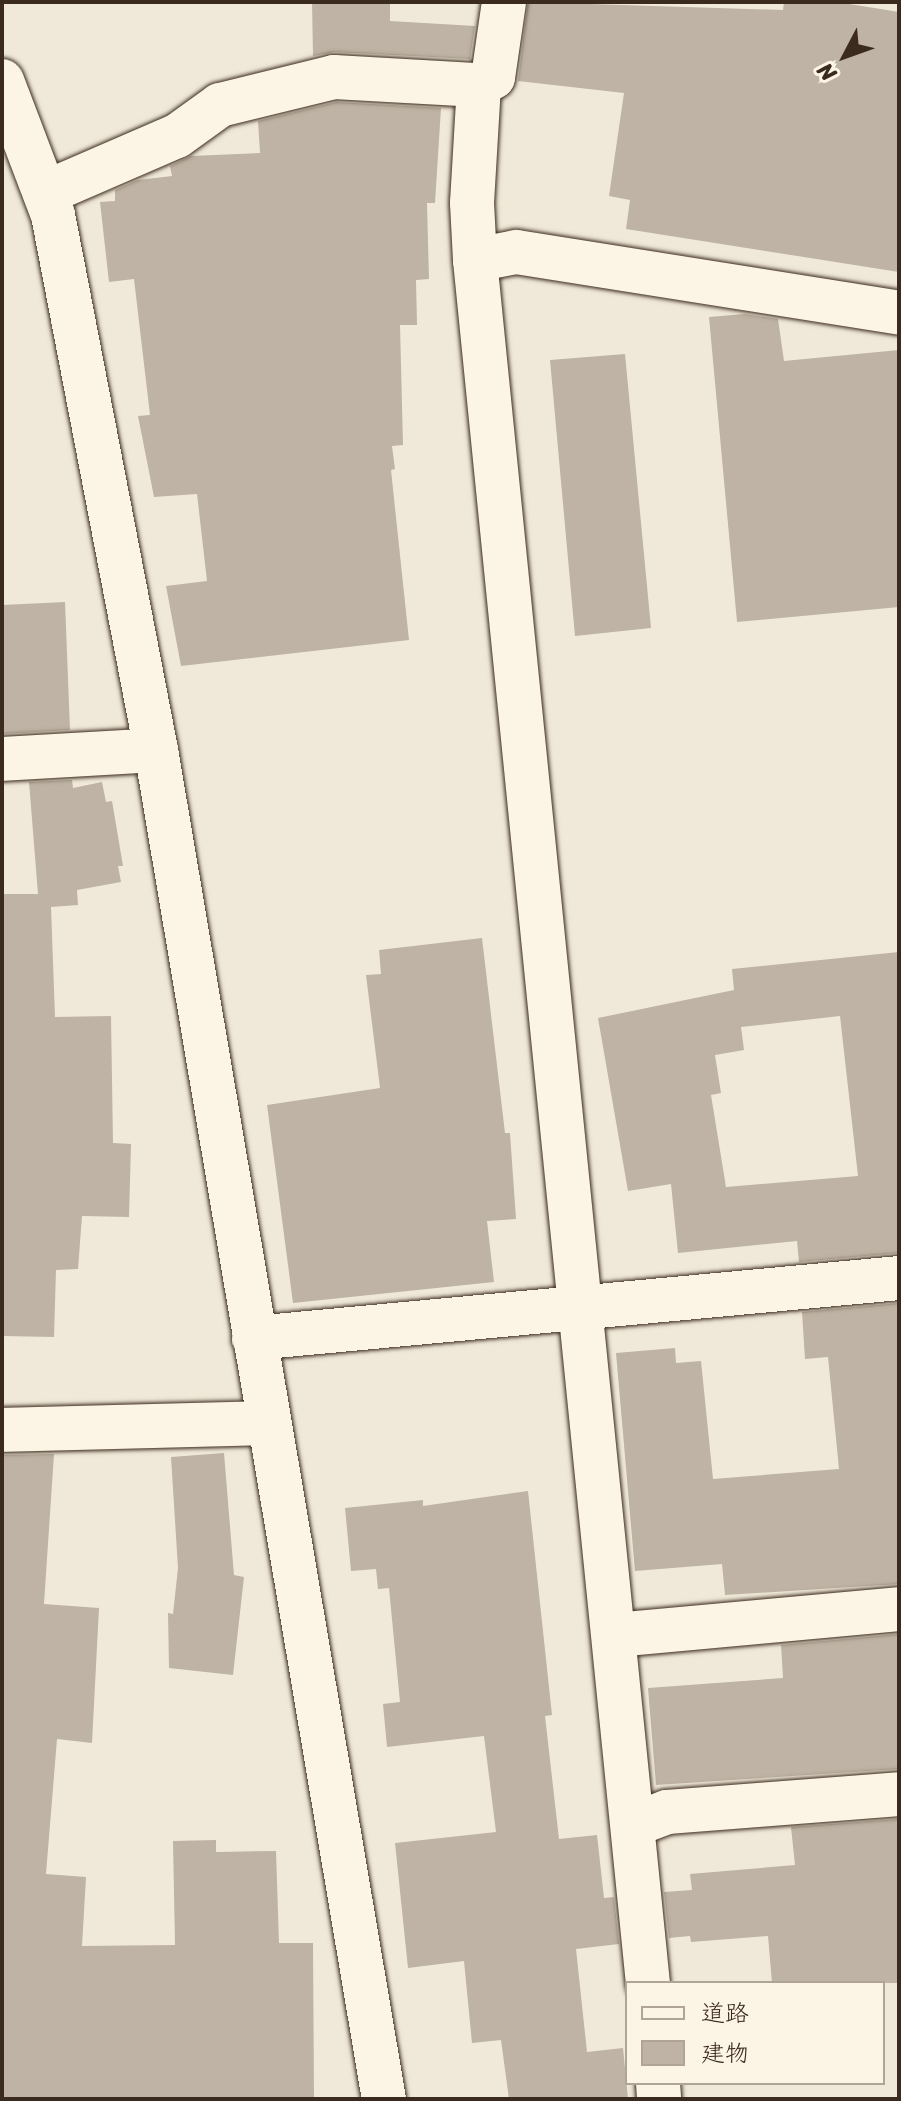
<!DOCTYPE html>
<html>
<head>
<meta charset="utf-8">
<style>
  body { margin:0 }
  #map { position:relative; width:901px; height:2101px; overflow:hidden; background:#f0e9d9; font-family:Sriracha,"Klee One",sans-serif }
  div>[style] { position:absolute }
  .building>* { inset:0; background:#beb3a4 }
  .roads { filter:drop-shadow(0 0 2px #3b2a1e) drop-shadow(0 0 2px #3b2a1e) }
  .minor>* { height:44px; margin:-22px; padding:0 22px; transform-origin:22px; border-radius:22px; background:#fcf5e5 }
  span { translate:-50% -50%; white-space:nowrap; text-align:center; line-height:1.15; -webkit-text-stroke:7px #fcf5e5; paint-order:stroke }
  .frame { position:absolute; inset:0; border:4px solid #3b2a1e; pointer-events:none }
  .legend { position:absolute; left:625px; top:1981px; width:260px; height:104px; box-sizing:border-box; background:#fcf5e5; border:2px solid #afa495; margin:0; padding:10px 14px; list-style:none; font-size:24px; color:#3b2a1e }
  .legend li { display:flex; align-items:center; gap:16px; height:40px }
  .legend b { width:40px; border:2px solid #afa495 }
  .north { position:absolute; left:805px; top:16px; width:80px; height:80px; -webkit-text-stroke:6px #fcf5e5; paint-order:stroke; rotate:229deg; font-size:22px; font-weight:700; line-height:32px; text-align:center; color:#3b2a1e }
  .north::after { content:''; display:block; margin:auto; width:28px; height:36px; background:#3b2a1e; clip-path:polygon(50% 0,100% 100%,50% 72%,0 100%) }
</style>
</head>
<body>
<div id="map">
  <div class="building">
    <i style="clip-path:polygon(312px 2px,390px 2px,390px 21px,475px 26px,470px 59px,335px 52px,313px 56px)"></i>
    <i style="clip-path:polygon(528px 2px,783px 10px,784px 2px,837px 2px,899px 12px,899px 272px,626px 229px,630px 200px,609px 196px,624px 93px,518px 81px)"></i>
    <i style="clip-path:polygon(336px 102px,441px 108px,435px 203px,427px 203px,429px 279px,416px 280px,417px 325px,400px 325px,403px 445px,392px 446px,395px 469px,391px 470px,409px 640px,181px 666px,166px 586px,207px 581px,197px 494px,154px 497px,138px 416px,150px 415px,134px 279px,109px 282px,100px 202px,115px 201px,115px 190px,138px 180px,172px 176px,170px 166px,191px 156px,260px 153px,258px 121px)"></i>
    <i style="clip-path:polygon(745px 314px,778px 319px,784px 361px,899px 350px,899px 607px,737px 622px,709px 317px)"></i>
    <i style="clip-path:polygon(625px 354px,651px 628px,575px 636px,550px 360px)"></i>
    <i style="clip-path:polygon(65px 602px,70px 730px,2px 734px,2px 605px)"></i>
    <i style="clip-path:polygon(72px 780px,73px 788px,102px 782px,106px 802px,112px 801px,123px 866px,118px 866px,121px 882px,77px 890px,78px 905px,51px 907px,55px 1017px,111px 1016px,113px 1143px,131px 1144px,129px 1217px,82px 1216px,78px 1269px,56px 1270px,54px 1337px,2px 1336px,2px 894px,38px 894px,29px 782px)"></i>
    <i style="clip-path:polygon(482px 938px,505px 1133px,510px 1133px,516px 1219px,487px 1221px,494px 1282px,293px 1303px,267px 1105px,380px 1088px,366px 975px,381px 974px,379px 950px)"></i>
    <i style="clip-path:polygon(evenodd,899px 952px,899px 1253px,799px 1262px,797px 1241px,678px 1253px,671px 1184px,628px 1191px,598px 1018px,734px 990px,732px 969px,899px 952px,840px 1016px,858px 1176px,726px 1187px,711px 1095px,721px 1093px,715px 1055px,744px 1050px,741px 1027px,840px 1016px)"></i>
    <i style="clip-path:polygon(899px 1303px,899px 1584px,725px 1595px,722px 1564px,635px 1571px,616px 1353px,675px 1348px,676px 1363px,701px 1361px,713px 1479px,839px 1469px,828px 1357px,805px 1359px,802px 1312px)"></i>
    <i style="clip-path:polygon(224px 1453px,234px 1575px,244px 1577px,233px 1675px,169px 1668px,168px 1613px,173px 1614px,178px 1568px,171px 1457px)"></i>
    <i style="clip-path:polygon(54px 1454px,44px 1604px,99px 1608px,92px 1743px,57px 1739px,46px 1874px,86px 1877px,82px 1946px,175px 1945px,173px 1841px,216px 1840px,216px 1852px,276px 1851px,279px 1943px,313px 1943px,314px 2099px,2px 2099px,2px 1455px)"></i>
    <i style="clip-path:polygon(528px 1491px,552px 1715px,545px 1716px,559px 1839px,597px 1835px,604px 1898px,614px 1897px,619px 1944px,576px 1949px,587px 2052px,623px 2048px,628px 2099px,509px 2099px,501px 2040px,472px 2043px,464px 1961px,408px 1968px,395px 1843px,496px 1832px,484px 1736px,387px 1747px,383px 1704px,400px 1702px,389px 1588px,378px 1589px,376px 1569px,351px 1571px,345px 1508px,423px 1500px,423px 1506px)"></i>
    <i style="clip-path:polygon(899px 1634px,899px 1769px,656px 1785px,648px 1688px,783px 1678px,781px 1645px)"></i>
    <i style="clip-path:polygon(899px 1819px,899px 1983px,772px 1983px,768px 1936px,691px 1942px,690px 1936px,669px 1938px,664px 1892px,692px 1890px,690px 1874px,795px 1865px,791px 1827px)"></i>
  </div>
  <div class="roads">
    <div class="minor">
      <i style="left:504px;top:2px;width:76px;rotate:98.3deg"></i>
      <i style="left:493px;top:77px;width:16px;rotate:150deg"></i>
      <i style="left:479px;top:85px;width:118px;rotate:93.4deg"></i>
      <i style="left:472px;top:203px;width:57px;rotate:87deg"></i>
      <i style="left:475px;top:260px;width:1732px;rotate:84.27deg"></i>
      <i style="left:2px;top:81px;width:143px;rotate:69.2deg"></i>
      <i style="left:53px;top:215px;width:545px;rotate:79.1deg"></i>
      <i style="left:156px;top:750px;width:1368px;rotate:80.41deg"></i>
      <i style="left:45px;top:193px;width:144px;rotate:-23.4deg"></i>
      <i style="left:177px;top:136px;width:53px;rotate:-35.8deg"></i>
      <i style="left:220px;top:105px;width:117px;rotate:-13.8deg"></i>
      <i style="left:334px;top:77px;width:145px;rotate:3.2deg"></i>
      <i style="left:475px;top:260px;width:42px;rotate:-11deg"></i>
      <i style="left:516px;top:252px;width:388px;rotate:9deg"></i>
      <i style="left:2px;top:759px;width:154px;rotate:-3.3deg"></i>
      <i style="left:254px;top:1338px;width:648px;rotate:-5.31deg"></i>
      <i style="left:2px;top:1430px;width:265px;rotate:-1.5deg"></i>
      <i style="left:615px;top:1635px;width:285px;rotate:-5.2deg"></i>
      <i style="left:633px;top:1825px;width:36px;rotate:-21deg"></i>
      <i style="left:667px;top:1812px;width:233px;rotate:-4.4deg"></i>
      <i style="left:658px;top:2083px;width:16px;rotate:86deg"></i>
    </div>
  </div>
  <div class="frame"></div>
  <ul class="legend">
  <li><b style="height:10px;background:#fcf5e5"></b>道路</li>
  <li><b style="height:22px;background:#beb3a4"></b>建物</li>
  </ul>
  <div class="north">N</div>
</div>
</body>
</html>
